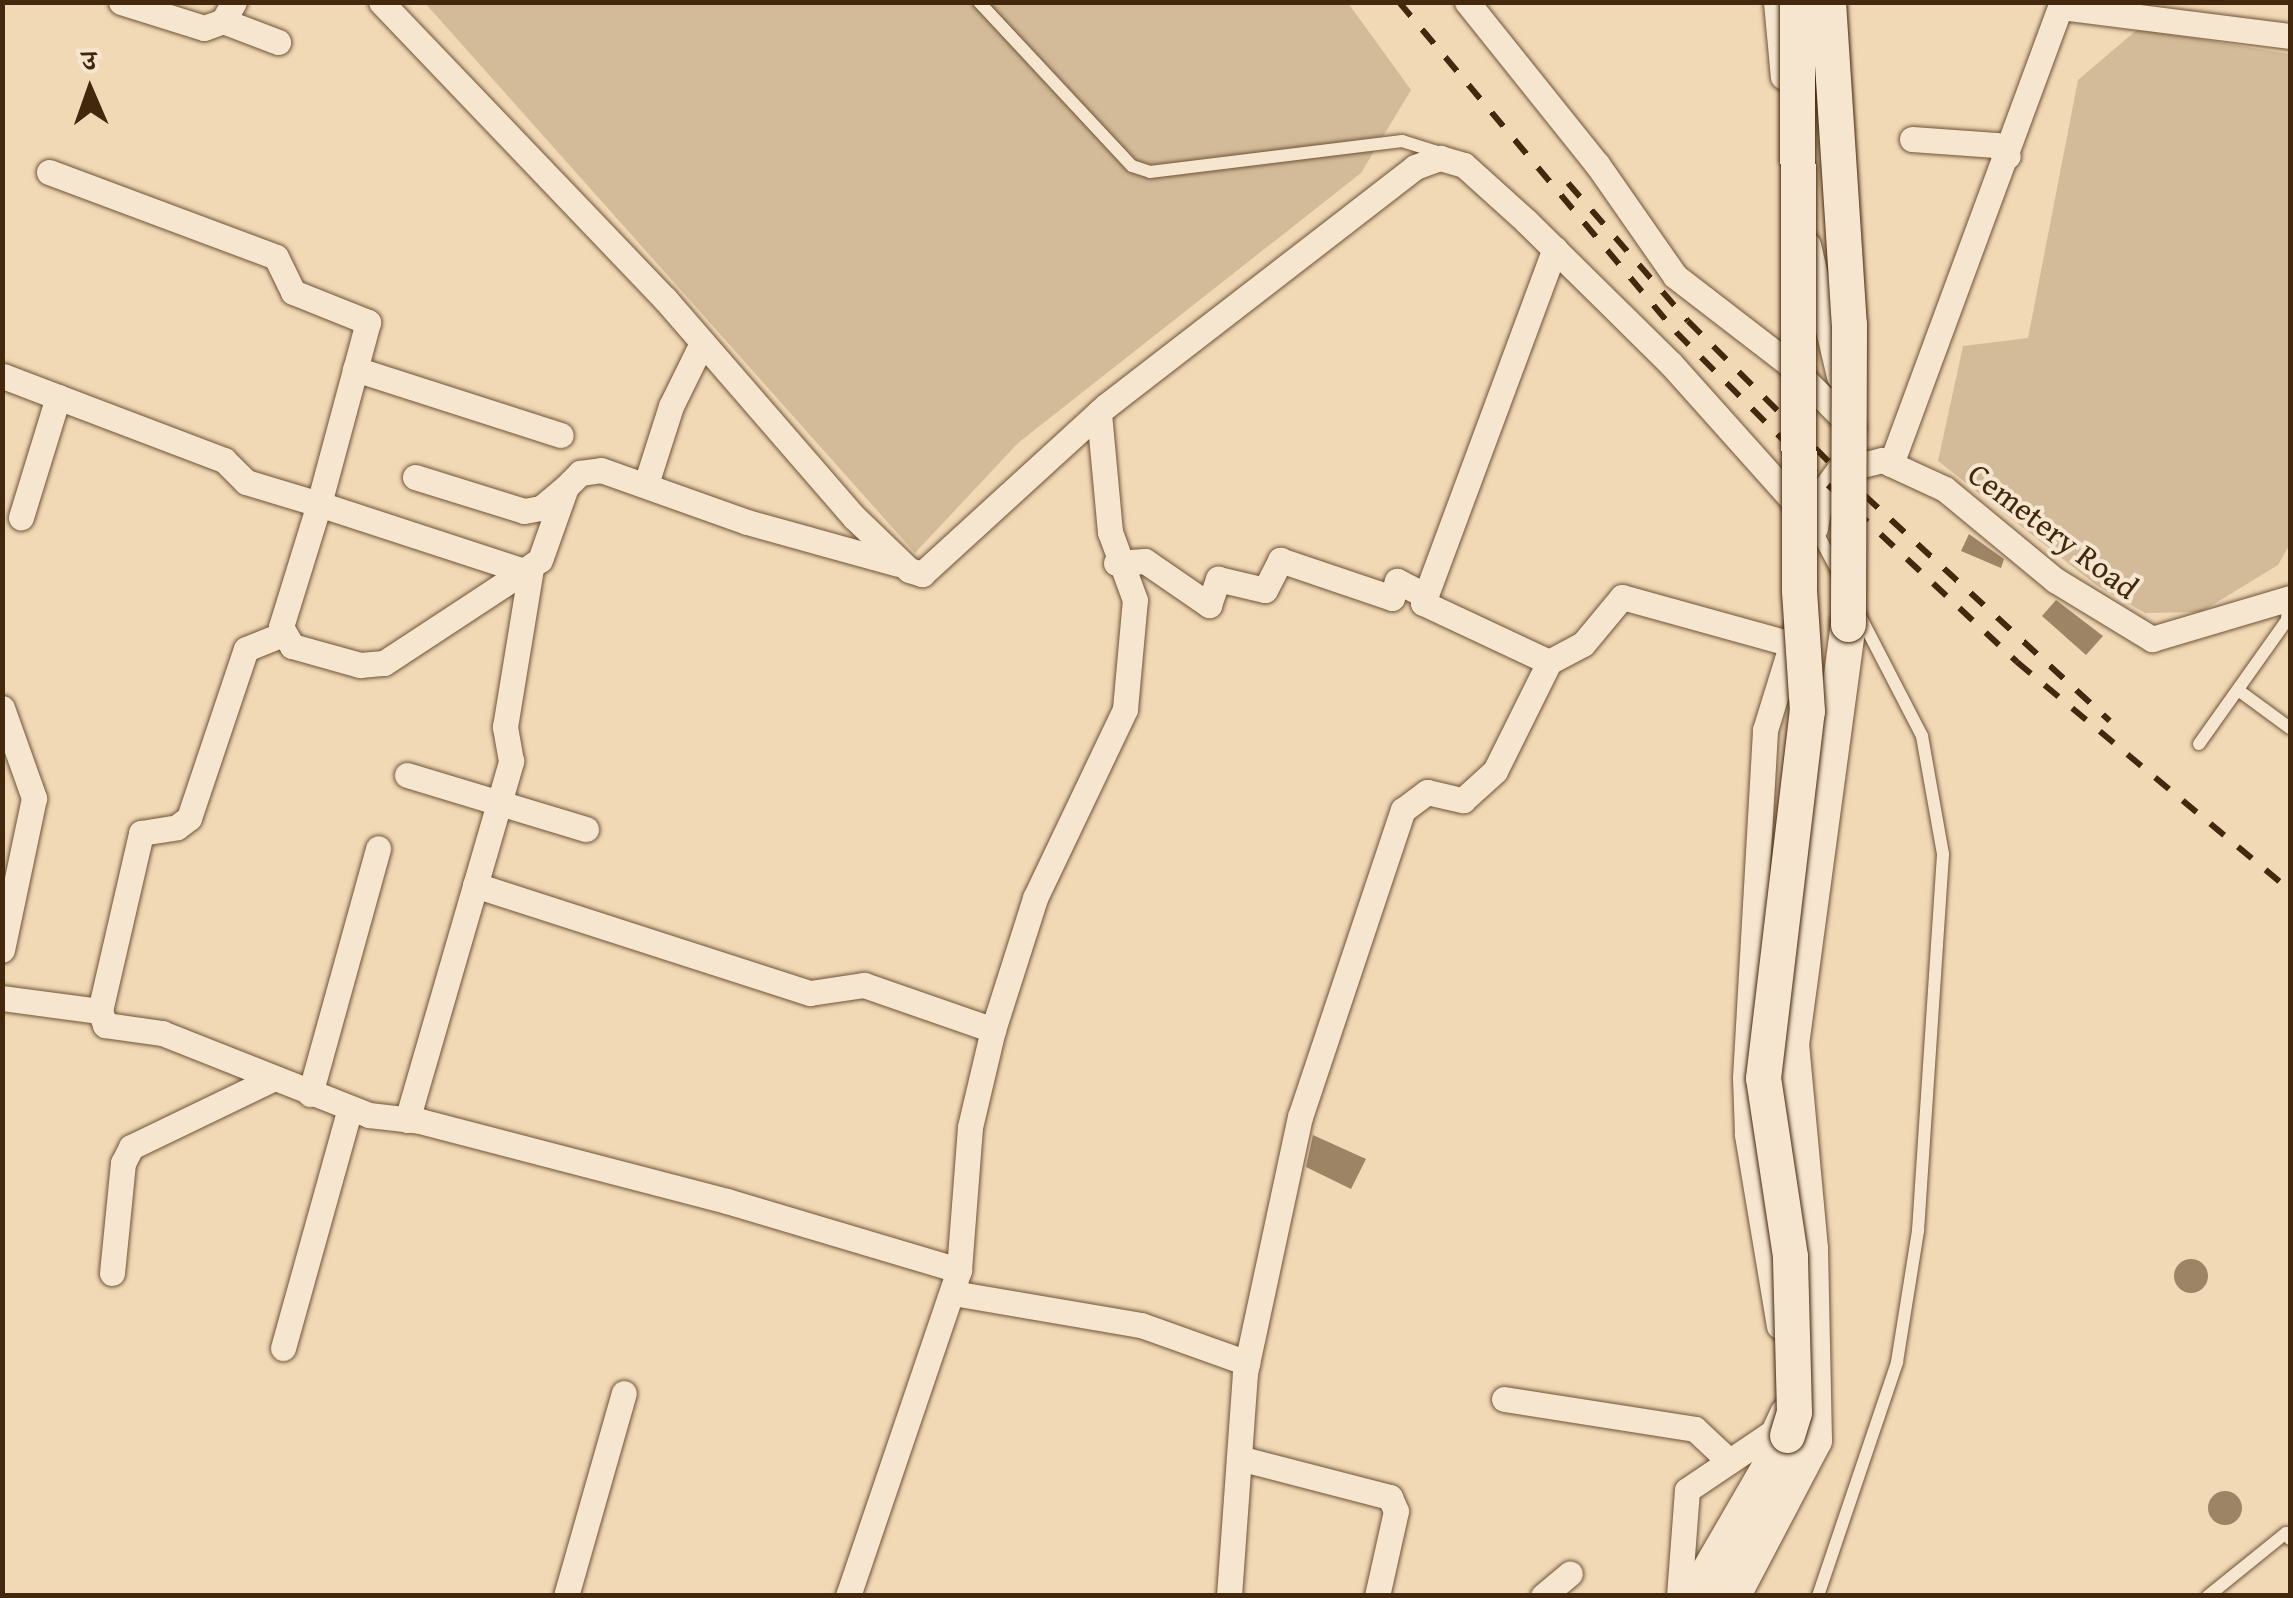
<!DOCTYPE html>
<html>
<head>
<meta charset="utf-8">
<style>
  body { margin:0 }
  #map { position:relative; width:2293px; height:1598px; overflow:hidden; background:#f1d9b6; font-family:"Gentium Book Plus","Noto Serif Devanagari",serif }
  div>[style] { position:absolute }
  .green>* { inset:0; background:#d3bb99 }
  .building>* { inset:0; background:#9d8465 }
  .round { border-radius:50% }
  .roads { filter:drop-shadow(0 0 2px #6e5437) drop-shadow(0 0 2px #6e5437) }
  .lane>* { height:12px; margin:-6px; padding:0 6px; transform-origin:6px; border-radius:6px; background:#f6e6d0 }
  .street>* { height:25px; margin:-12.5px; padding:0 12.5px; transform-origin:12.5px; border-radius:12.5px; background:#f6e6d0 }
  .secondary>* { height:35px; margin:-17.5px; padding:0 17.5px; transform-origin:17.5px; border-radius:17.5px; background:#f6e6d0 }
  .rail>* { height:6px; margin-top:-3px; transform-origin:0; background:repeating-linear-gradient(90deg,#43280d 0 18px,transparent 0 36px) }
  .bridges { filter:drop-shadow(0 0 2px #43280d) drop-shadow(0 0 2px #43280d) }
  .secondary-bridge>* { height:35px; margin:-17.5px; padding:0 17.5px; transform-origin:17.5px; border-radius:17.5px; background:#f6e6d0 }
  span { translate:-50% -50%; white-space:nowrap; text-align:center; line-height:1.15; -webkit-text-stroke:8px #f6e6d0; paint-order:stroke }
  .street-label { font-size:32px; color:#43280d }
  .frame { position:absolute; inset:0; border:5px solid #43280d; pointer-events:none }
  .north { position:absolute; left:40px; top:40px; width:100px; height:100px; -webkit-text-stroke:8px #f6e6d0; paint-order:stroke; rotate:358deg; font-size:28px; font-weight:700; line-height:40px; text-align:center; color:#43280d }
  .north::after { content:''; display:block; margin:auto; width:35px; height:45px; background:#43280d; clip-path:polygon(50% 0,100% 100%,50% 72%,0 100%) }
</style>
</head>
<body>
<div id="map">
  <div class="green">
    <i style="clip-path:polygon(425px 3px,1348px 3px,1411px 90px,1361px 173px,1018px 443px,915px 553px)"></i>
    <i style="clip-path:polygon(2138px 29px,2290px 54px,2290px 544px,2278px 565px,2201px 612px,2145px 613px,2096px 585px,1938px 461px,1963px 346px,2028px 338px,2078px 80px)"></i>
  </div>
  <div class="building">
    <i style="clip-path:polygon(1969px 534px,2004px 559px,2001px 568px,1961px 551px)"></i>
    <i style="clip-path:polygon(2056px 600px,2103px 636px,2086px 655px,2042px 616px)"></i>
    <i style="clip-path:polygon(1313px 1135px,1366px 1159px,1351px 1189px,1306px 1167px)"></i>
    <i class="round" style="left:2174px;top:1259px;width:34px;height:34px"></i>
    <i class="round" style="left:2208px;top:1491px;width:34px;height:34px"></i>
  </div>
  <div class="roads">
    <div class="lane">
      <i style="left:979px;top:2px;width:224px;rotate:47deg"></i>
      <i style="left:1132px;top:166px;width:19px;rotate:18deg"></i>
      <i style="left:1150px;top:172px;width:254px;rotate:-7deg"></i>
      <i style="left:1402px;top:141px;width:47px;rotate:17.3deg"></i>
      <i style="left:1813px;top:525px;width:55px;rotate:62deg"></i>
      <i style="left:2238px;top:690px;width:64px;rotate:36.2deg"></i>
      <i style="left:2199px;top:744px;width:152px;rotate:-54.6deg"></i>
      <i style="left:2287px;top:620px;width:19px;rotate:-87deg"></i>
      <i style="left:1818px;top:1596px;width:247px;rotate:-71.3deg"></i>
      <i style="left:1897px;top:1362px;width:133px;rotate:-80.9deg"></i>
      <i style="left:1918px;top:1231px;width:378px;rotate:-86.2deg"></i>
      <i style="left:1943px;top:854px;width:120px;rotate:-100.1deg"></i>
      <i style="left:1922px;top:736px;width:137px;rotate:-117.3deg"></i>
      <i style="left:2208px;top:1596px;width:100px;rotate:-38.9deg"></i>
      <i style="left:2286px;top:1533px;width:7px;rotate:56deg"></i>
    </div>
    <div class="street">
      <i style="left:121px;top:2px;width:87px;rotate:17.4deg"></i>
      <i style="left:204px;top:28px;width:20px;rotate:-20deg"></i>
      <i style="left:223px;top:21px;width:22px;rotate:-60deg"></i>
      <i style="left:381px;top:2px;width:411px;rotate:46.3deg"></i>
      <i style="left:665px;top:299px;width:289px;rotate:49.1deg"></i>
      <i style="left:854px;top:517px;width:76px;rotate:43.9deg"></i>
      <i style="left:909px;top:570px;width:14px;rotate:17deg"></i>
      <i style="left:922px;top:574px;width:249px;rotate:-42.4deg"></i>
      <i style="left:1106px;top:406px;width:391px;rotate:-37.7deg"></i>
      <i style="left:1415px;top:167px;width:27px;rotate:-20deg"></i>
      <i style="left:1440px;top:158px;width:25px;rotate:16deg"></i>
      <i style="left:1464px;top:165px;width:84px;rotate:42.1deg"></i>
      <i style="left:1526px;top:221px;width:204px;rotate:44.6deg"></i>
      <i style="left:1671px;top:364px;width:200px;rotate:48.2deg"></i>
      <i style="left:1467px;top:2px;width:208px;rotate:51.3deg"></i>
      <i style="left:1597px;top:164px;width:136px;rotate:55.1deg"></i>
      <i style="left:1675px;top:276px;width:143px;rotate:37.6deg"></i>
      <i style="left:1788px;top:363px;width:91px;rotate:45deg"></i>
      <i style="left:1776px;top:2px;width:75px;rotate:84.7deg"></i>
      <i style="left:223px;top:21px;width:59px;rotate:20.9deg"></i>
      <i style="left:1912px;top:139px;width:84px;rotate:4.1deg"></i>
      <i style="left:1996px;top:145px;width:16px;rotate:43deg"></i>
      <i style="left:49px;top:172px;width:242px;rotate:20.5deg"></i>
      <i style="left:276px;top:257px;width:39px;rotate:64deg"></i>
      <i style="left:293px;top:292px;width:81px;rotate:21.8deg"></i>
      <i style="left:368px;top:322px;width:188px;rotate:105.1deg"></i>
      <i style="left:319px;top:504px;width:216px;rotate:18.1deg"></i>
      <i style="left:524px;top:571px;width:19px;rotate:-35deg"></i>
      <i style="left:540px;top:560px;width:77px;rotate:-70.4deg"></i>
      <i style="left:566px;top:487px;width:20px;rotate:-45deg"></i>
      <i style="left:580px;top:473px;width:21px;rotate:-8deg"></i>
      <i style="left:601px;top:470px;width:155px;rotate:19.6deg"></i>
      <i style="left:747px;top:522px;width:157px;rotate:15.5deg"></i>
      <i style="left:1808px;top:245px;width:135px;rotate:76.7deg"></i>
      <i style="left:355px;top:369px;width:216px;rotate:17.8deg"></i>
      <i style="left:3px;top:376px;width:59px;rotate:20.9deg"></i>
      <i style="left:58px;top:397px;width:126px;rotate:107.1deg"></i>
      <i style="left:58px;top:397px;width:178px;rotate:20.8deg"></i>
      <i style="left:224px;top:460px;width:31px;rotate:45deg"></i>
      <i style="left:246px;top:482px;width:76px;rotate:16.8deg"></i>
      <i style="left:319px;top:504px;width:129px;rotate:107.2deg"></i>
      <i style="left:281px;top:627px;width:22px;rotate:60deg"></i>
      <i style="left:292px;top:646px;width:71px;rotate:15.6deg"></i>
      <i style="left:360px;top:665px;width:24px;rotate:-5deg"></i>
      <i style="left:384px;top:663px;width:168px;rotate:-33.3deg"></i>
      <i style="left:1891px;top:464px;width:487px;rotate:-69.7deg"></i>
      <i style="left:2060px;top:7px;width:232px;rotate:7.2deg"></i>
      <i style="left:415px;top:477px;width:114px;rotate:17.3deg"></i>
      <i style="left:524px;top:511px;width:17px;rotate:-10deg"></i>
      <i style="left:541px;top:508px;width:33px;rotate:-40deg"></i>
      <i style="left:646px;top:484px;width:82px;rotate:-72.2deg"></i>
      <i style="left:671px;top:406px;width:70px;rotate:-63.8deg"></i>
      <i style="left:1815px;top:528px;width:35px;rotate:-80deg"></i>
      <i style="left:1821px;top:494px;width:29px;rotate:-54deg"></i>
      <i style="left:1838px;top:471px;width:45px;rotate:-14deg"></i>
      <i style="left:1882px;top:460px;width:69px;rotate:24.7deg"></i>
      <i style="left:1945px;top:489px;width:143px;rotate:39.6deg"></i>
      <i style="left:2055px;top:580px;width:114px;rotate:31.3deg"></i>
      <i style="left:2152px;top:639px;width:144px;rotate:-16.5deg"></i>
      <i style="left:1116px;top:563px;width:29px;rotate:-4deg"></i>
      <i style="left:1145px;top:561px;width:78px;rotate:34.5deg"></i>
      <i style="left:1209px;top:605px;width:28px;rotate:-71deg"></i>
      <i style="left:1218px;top:579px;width:48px;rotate:13.2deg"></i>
      <i style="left:1265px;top:590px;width:34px;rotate:-63deg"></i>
      <i style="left:1280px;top:560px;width:118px;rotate:18.7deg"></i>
      <i style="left:1392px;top:598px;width:18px;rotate:-74deg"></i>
      <i style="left:1397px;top:581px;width:31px;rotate:27deg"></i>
      <i style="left:1549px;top:662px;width:139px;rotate:-154.9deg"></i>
      <i style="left:1423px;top:603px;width:378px;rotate:-69.6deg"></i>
      <i style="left:2px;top:708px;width:96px;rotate:70.4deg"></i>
      <i style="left:34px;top:798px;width:155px;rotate:101.9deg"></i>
      <i style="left:407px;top:775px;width:187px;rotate:16.8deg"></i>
      <i style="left:475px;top:885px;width:352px;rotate:17.9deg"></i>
      <i style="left:810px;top:993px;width:55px;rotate:-8.4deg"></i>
      <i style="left:864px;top:985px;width:137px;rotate:19.2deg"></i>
      <i style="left:2px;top:998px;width:99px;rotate:7.6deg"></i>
      <i style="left:100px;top:1011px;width:183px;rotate:-77deg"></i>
      <i style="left:141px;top:833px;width:36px;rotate:-9deg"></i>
      <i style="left:177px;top:827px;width:15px;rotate:-37deg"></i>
      <i style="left:189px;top:818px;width:178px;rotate:-71.4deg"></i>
      <i style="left:246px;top:649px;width:38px;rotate:-22deg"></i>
      <i style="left:100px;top:1011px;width:15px;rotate:70deg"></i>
      <i style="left:105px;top:1025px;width:58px;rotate:8deg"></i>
      <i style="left:162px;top:1033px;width:223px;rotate:21.6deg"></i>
      <i style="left:369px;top:1115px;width:51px;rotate:6.7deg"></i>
      <i style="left:420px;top:1121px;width:317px;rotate:14.6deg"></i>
      <i style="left:727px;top:1201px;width:242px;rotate:16.6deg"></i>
      <i style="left:310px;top:1094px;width:255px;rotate:-74.5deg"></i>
      <i style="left:407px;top:1120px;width:374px;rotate:-73.8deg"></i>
      <i style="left:511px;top:761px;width:35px;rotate:-100deg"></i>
      <i style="left:505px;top:727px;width:160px;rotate:-80.7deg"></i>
      <i style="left:112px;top:1273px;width:111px;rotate:-84.3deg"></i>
      <i style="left:123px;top:1163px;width:18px;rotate:-63deg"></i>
      <i style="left:131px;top:1147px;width:154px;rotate:-25.7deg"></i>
      <i style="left:953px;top:1293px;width:191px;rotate:9.7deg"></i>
      <i style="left:1141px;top:1325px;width:113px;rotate:19.7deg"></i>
      <i style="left:1779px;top:1326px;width:195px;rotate:-99.5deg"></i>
      <i style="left:1747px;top:1134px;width:56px;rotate:-92deg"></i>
      <i style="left:1745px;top:1078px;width:349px;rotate:-86.7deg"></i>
      <i style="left:1765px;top:730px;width:105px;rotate:-72.8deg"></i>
      <i style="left:283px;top:1348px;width:249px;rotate:-74.4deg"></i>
      <i style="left:1504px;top:1399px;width:193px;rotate:8.9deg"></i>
      <i style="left:1695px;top:1429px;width:45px;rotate:43.2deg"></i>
      <i style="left:1239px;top:1458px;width:156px;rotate:14.5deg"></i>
      <i style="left:1390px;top:1497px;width:15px;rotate:67deg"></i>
      <i style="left:1396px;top:1511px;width:87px;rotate:102.6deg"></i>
      <i style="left:566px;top:1596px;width:211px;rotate:-74.1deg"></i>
      <i style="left:848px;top:1596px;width:344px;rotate:-71.2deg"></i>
      <i style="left:959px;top:1270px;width:143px;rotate:-85.6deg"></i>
      <i style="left:970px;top:1127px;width:100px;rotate:-76.7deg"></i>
      <i style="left:993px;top:1030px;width:139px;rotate:-72.3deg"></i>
      <i style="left:1035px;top:898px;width:209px;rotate:-64.5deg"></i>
      <i style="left:1125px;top:709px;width:109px;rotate:-84.8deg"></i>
      <i style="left:1135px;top:600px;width:72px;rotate:-110.2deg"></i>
      <i style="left:1110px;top:532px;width:120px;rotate:-95.3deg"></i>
      <i style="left:1229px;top:1596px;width:224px;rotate:-85.9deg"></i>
      <i style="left:1245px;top:1373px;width:262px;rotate:-77.9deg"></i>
      <i style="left:1300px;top:1117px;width:324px;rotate:-71.5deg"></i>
      <i style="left:1403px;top:810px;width:30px;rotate:-37deg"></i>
      <i style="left:1427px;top:792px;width:37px;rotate:13deg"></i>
      <i style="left:1463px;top:800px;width:43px;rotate:-42.2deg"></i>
      <i style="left:1495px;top:771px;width:122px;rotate:-63.6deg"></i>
      <i style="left:1549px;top:662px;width:38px;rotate:-28deg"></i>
      <i style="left:1583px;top:644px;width:61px;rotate:-50.3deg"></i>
      <i style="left:1622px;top:597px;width:175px;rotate:15.5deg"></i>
      <i style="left:1543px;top:1596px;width:35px;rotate:-40deg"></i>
      <i style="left:1679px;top:1596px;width:106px;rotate:-85.7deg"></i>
      <i style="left:1687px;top:1490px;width:104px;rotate:-34deg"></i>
      <i style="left:1773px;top:1432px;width:23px;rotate:-65deg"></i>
    </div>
    <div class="secondary">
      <i style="left:1705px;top:1596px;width:21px;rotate:-87deg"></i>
      <i style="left:1706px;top:1575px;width:162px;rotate:-59.9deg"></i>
      <i style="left:1732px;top:1596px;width:176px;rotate:-62.3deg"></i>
      <i style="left:1814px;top:1440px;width:192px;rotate:-91.2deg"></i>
      <i style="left:1810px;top:1248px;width:205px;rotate:-95.3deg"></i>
      <i style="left:1791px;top:1044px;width:424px;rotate:-82.3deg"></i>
    </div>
  </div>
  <div class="rail">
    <i style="left:1399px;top:2px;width:431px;rotate:50deg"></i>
    <i style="left:1676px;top:332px;width:216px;rotate:45.2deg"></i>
    <i style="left:1828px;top:485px;width:259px;rotate:43.1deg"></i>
    <i style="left:2017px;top:662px;width:356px;rotate:39.9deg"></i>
    <i style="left:1568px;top:183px;width:183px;rotate:49deg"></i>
    <i style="left:1688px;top:321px;width:212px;rotate:45deg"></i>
    <i style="left:1838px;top:471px;width:369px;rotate:42.6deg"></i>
  </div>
  <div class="bridges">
    <div class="secondary-bridge">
      <i style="left:1828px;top:2px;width:323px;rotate:86.3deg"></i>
      <i style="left:1849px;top:324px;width:300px;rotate:90.2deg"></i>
      <i style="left:1787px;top:1435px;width:24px;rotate:-73deg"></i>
      <i style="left:1794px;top:1412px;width:156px;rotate:-91.5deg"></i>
      <i style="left:1790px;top:1256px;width:180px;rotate:-98.6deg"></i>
      <i style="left:1763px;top:1078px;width:370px;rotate:-83.2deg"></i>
      <i style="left:1807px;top:711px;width:122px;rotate:-93.8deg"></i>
      <i style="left:1799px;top:589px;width:587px;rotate:-90.2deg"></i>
    </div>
  </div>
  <div class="street-label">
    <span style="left:2053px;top:531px;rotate:37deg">Cemetery Road</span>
  </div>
  <div class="frame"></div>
  <div class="north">उ</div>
</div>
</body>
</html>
